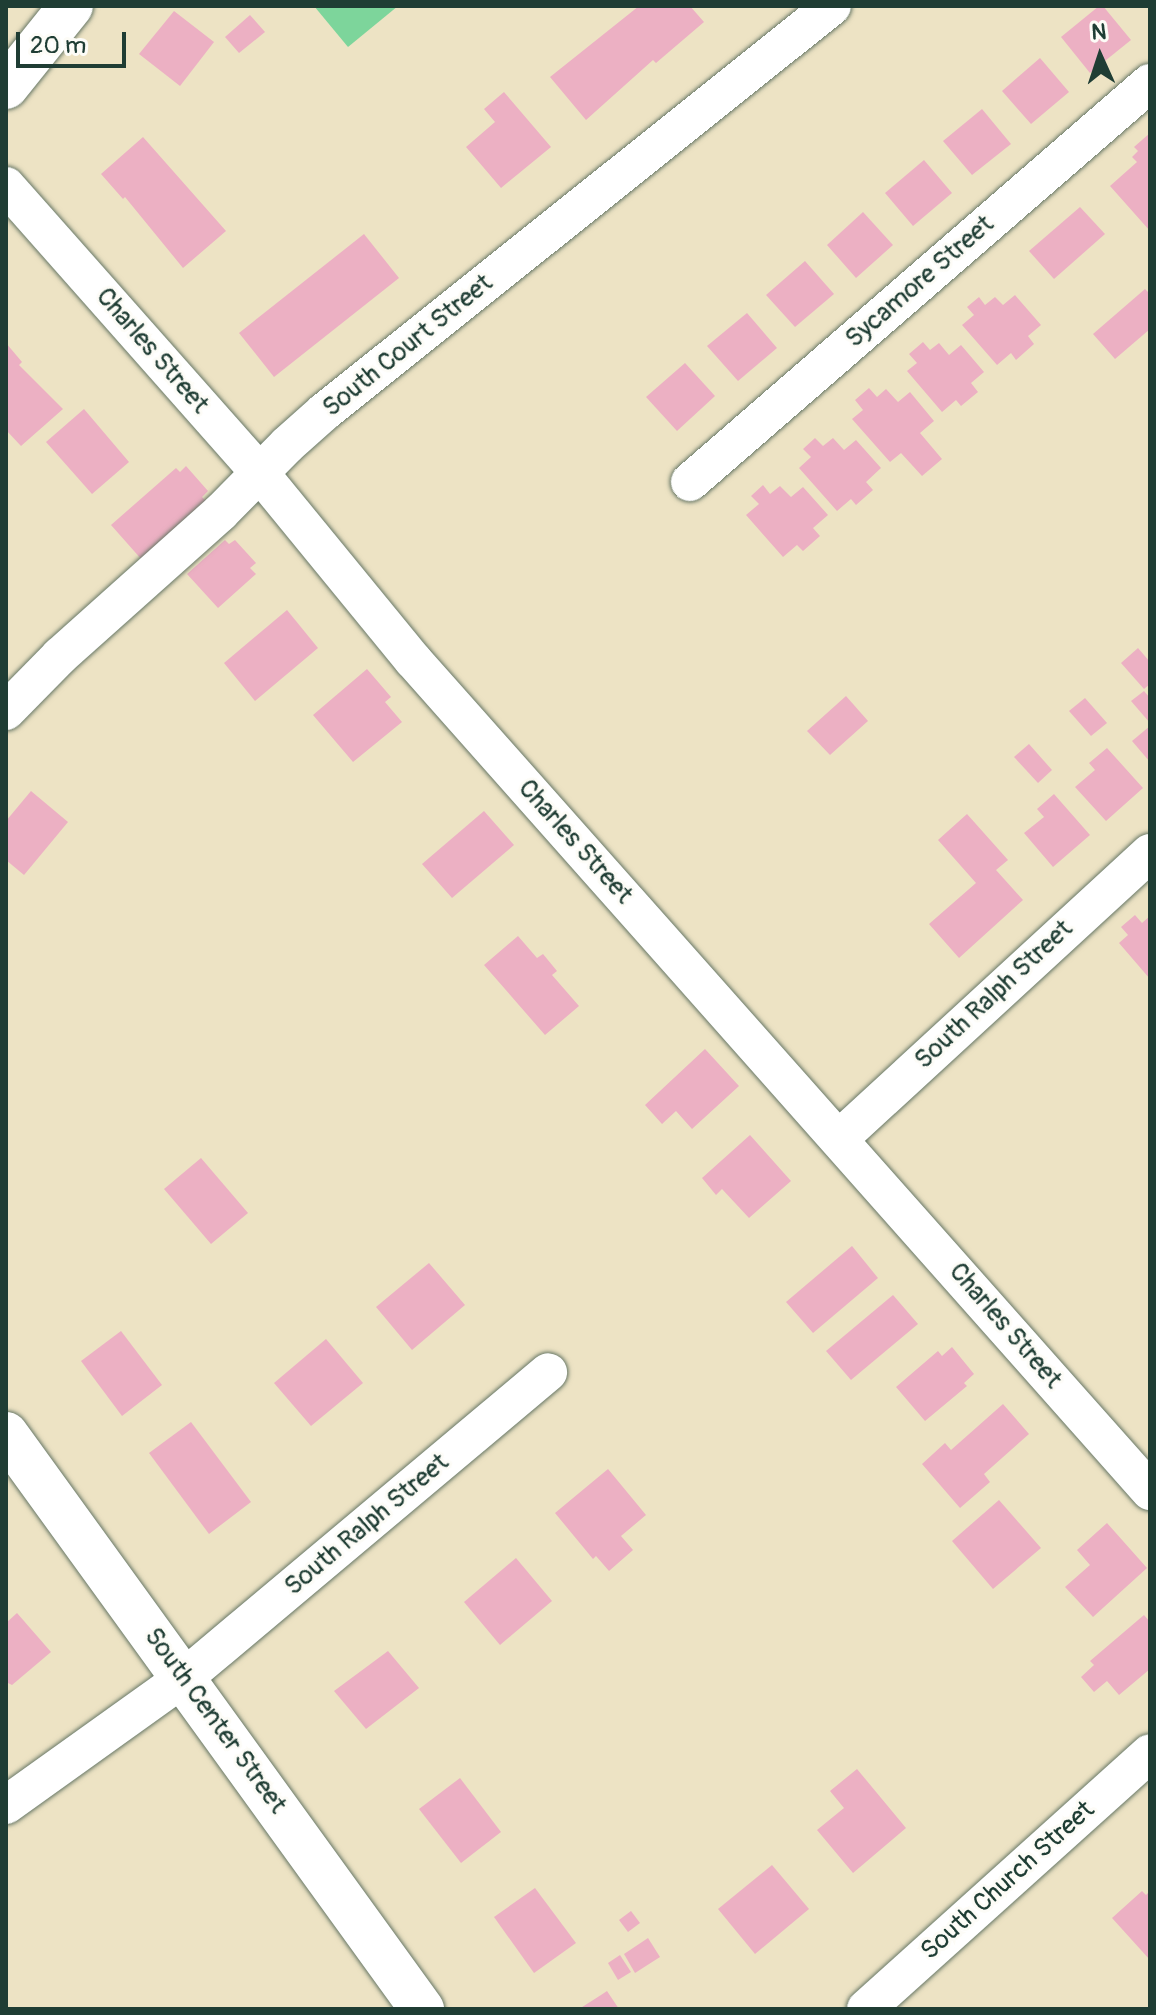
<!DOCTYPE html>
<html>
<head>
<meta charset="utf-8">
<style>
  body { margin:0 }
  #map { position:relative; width:1156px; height:2015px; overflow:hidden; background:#ede3c4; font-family:Pangolin,sans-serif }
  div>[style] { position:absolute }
  .green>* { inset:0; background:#7dd59b }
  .building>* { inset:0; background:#ecb0c3 }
  .roads { filter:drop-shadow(0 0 2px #677766) drop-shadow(0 0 2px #677766) }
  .minor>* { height:38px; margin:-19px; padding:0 19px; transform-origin:19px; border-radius:19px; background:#fff }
  .tertiary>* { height:44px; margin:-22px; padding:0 22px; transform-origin:22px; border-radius:22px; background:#fff }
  span { translate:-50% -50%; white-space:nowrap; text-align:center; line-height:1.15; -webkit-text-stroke:6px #fdfcf7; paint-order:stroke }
  .street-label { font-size:26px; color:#1f3d34 }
  .frame { position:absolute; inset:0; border:8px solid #1f3d34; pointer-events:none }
  .north { position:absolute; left:1060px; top:16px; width:80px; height:80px; -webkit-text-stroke:6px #fdfcf7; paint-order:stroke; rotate:357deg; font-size:22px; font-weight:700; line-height:32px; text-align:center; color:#1f3d34 }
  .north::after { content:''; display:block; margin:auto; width:28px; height:36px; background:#1f3d34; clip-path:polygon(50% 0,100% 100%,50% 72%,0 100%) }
  .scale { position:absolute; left:16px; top:32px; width:110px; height:36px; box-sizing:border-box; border:4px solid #1f3d34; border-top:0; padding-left:10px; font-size:24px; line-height:28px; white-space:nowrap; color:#1f3d34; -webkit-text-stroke:6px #fdfcf7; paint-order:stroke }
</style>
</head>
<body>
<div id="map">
  <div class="green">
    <i style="clip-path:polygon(314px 6px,398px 6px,348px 47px)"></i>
  </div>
  <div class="building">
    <i style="clip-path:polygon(639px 6px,690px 6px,704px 22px,656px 63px,653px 60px,586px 120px,550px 77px)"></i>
    <i style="clip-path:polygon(1099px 6px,1103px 6px,1131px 40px,1090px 73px,1061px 37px)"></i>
    <i style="clip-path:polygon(174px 11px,214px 42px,180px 86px,139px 54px)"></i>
    <i style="clip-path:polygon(250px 15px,265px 32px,239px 53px,225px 37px)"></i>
    <i style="clip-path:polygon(1040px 58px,1069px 92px,1031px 124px,1002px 91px)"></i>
    <i style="clip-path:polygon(504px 92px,551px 147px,501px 188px,466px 147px,495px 122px,484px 109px)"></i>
    <i style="clip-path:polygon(982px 109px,1011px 144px,972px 175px,943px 141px)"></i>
    <i style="clip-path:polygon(1150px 133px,1150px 231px,1110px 186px,1137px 162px,1132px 157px,1138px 151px,1134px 147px)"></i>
    <i style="clip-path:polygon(143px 137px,226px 231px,183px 268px,125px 197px,123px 199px,101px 174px)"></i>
    <i style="clip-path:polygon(924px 160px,952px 193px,913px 226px,885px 193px)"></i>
    <i style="clip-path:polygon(1080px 207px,1105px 234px,1054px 279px,1029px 251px)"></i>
    <i style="clip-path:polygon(863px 212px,893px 245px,856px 278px,827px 245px)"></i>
    <i style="clip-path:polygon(364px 234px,399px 278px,274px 377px,239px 333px)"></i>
    <i style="clip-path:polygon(805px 261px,834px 294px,795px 327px,766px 295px)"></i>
    <i style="clip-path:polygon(1145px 289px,1150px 294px,1150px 329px,1115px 359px,1093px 334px)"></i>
    <i style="clip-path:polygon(1015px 295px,1041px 325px,1028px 336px,1034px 344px,1016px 360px,1011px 353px,997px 365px,962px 325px,974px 315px,967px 307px,979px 297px,985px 305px,995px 297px,1003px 305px)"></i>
    <i style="clip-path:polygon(747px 313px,777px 348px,738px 381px,707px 346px)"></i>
    <i style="clip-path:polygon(923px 342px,930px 350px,939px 343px,949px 355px,961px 345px,984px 372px,971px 383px,978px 392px,961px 406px,956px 400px,942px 412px,907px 371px,917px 363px,909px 354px)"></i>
    <i style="clip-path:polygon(6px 343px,22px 362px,19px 365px,63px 409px,21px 446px,6px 430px)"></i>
    <i style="clip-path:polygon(685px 363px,715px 396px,677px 431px,646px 397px)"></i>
    <i style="clip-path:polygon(869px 388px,877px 397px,886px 389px,898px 402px,910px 392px,934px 421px,920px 433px,942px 459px,922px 476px,901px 453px,890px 462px,852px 419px,863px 410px,855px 400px)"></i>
    <i style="clip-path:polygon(84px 409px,129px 462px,92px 494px,46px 442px)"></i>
    <i style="clip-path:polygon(815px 438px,823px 446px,833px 438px,844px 450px,856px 440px,881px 468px,866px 482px,873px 490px,856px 505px,851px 499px,837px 511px,799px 468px,811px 457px,803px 449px)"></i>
    <i style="clip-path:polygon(186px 466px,208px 491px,202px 497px,207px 502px,142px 560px,111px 525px,176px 468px,180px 472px)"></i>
    <i style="clip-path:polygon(763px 485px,770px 494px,780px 486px,791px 497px,803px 487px,828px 515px,813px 528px,820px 536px,803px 551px,797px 545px,783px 557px,746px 515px,759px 504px,751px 496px)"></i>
    <i style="clip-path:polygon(225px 540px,229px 544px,235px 540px,256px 563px,250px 568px,256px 574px,218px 608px,187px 574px)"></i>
    <i style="clip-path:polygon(287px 610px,318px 648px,255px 701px,224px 663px)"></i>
    <i style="clip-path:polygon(1138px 648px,1150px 662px,1150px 684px,1144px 689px,1121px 663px)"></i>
    <i style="clip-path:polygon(367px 669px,391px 697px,385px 702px,402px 722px,353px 762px,313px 715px)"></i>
    <i style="clip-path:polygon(1144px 691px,1150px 698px,1150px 723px,1131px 701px)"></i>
    <i style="clip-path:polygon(846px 696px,868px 721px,830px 755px,807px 731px)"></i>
    <i style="clip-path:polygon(1085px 698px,1107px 723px,1091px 736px,1069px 711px)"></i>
    <i style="clip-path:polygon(1150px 726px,1150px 762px,1132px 741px)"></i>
    <i style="clip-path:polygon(1029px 744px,1052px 770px,1038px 783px,1014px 757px)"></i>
    <i style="clip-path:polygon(1107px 748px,1143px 788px,1106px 821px,1075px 787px,1095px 770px,1089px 763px)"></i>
    <i style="clip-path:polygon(31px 791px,68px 822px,24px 875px,6px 860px,6px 821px)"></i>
    <i style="clip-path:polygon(1054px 794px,1090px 835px,1053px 867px,1024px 833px,1044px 817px,1037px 809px)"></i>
    <i style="clip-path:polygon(484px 811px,514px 845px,452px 898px,422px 864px)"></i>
    <i style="clip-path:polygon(967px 814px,1008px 860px,996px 870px,1023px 900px,959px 958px,929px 924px,976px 883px,938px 840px)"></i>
    <i style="clip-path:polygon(1135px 915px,1142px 923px,1150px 916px,1150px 979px,1119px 943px,1128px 935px,1121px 927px)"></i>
    <i style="clip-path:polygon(518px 936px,537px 958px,543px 954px,557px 971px,552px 975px,579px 1006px,545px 1035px,484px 965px)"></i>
    <i style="clip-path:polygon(705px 1049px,739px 1086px,692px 1129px,676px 1111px,662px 1124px,645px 1105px)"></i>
    <i style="clip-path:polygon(750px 1135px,791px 1181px,749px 1218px,722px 1189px,716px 1195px,702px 1178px)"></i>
    <i style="clip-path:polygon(201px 1158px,248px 1213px,211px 1244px,164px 1189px)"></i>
    <i style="clip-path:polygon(852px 1246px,878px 1278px,813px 1333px,786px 1302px)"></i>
    <i style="clip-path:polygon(429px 1263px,465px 1305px,412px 1350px,376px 1307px)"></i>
    <i style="clip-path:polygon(893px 1295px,918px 1324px,851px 1380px,826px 1351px)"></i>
    <i style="clip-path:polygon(121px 1331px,162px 1385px,122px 1416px,81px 1361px)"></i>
    <i style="clip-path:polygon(326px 1339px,363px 1383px,311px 1426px,274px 1383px)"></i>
    <i style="clip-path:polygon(952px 1347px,974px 1374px,964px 1383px,967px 1386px,925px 1421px,896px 1387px,938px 1351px,942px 1356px)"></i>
    <i style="clip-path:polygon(1003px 1404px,1029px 1434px,984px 1474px,990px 1482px,960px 1508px,922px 1464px,945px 1443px,951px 1450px)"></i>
    <i style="clip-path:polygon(191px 1422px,251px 1502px,209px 1534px,149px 1453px)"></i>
    <i style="clip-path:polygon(608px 1469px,646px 1515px,621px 1536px,633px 1550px,609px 1571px,596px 1556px,593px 1559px,555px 1513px)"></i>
    <i style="clip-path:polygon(999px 1500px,1041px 1548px,993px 1589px,952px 1541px)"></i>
    <i style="clip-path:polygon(1107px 1523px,1147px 1568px,1093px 1617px,1065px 1587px,1090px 1565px,1077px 1550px)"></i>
    <i style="clip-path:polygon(516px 1558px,552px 1601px,500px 1645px,464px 1602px)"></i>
    <i style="clip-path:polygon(17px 1613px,51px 1652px,12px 1685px,6px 1682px,6px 1623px)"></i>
    <i style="clip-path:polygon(1144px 1615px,1150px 1622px,1150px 1669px,1119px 1695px,1107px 1681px,1094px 1692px,1081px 1677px,1094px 1665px,1090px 1661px)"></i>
    <i style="clip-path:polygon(388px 1651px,419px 1688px,366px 1729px,334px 1691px)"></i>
    <i style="clip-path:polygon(857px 1769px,906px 1828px,853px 1873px,817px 1830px,844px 1808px,830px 1791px)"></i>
    <i style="clip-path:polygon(460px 1778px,501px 1832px,461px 1863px,419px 1809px)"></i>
    <i style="clip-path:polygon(772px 1865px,809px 1909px,755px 1954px,718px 1909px)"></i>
    <i style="clip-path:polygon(535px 1888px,576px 1943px,534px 1973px,494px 1917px)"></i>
    <i style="clip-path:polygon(1142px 1891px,1146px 1895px,1150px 1891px,1150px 1960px,1112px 1918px)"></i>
    <i style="clip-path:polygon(631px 1911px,640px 1923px,628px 1932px,619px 1920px)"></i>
    <i style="clip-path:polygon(648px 1938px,660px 1957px,635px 1973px,624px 1954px)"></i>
    <i style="clip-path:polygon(620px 1955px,631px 1972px,618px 1980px,608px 1963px)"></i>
    <i style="clip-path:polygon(607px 1991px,619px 2009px,579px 2009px,601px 1995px)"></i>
  </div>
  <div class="roads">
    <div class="minor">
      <i style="left:6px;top:186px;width:382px;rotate:48.5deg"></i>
      <i style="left:259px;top:472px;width:243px;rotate:50.7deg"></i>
      <i style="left:413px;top:660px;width:1111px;rotate:48.43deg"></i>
      <i style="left:690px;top:482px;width:609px;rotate:-40.94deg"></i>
      <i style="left:6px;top:711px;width:77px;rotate:-45.5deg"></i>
      <i style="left:60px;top:656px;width:215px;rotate:-41.8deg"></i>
      <i style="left:220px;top:513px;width:95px;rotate:-45.4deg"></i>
      <i style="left:287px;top:445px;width:50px;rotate:-41.7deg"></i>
      <i style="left:324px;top:412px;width:650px;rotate:-38.63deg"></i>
      <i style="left:840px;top:1138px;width:421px;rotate:-42.6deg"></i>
      <i style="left:6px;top:1805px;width:220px;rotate:-35.6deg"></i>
      <i style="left:185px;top:1677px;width:474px;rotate:-40deg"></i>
      <i style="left:866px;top:2009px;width:382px;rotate:-42deg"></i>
    </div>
    <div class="tertiary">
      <i style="left:6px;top:87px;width:104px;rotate:-51.3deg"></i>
      <i style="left:6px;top:1434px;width:710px;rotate:54.12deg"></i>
    </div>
  </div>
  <div class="street-label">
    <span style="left:920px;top:282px;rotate:-41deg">Sycamore Street</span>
    <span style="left:408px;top:346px;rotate:-39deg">South Court Street</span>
    <span style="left:152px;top:351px;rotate:49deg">Charles Street</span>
    <span style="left:575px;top:842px;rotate:48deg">Charles Street</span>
    <span style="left:994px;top:995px;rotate:-43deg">South Ralph Street</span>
    <span style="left:1005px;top:1326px;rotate:49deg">Charles Street</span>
    <span style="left:367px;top:1525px;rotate:-40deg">South Ralph Street</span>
    <span style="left:215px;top:1721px;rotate:54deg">South Center Street</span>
    <span style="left:1008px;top:1881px;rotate:-42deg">South Church Street</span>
  </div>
  <div class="frame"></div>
  <div class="north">N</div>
  <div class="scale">20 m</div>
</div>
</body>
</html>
